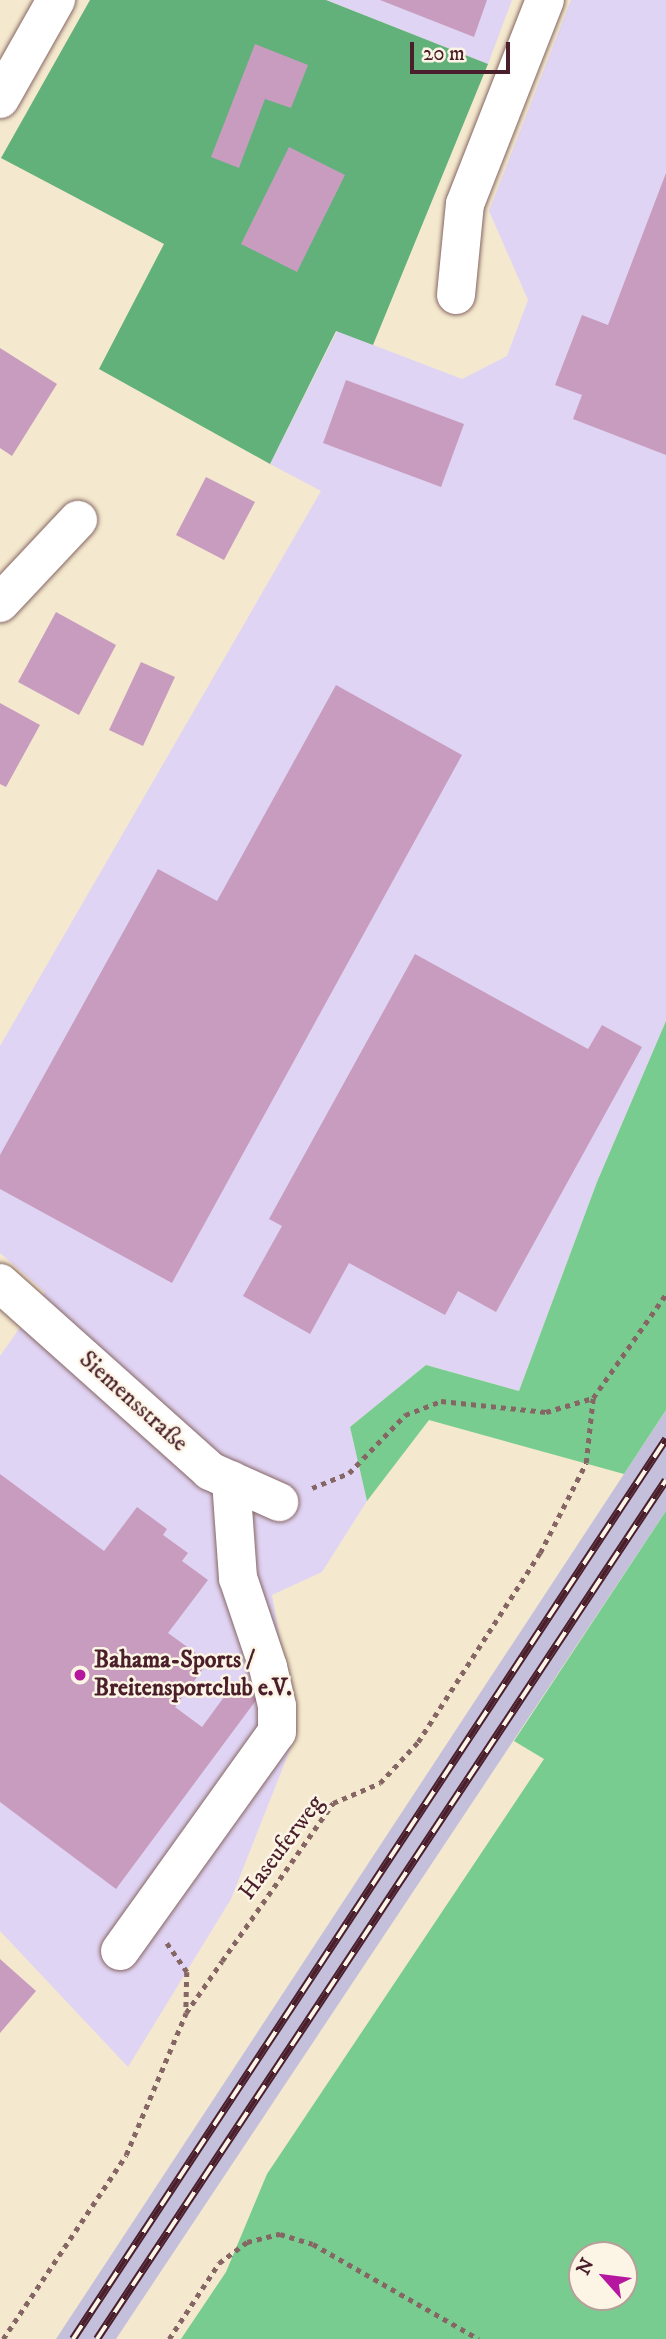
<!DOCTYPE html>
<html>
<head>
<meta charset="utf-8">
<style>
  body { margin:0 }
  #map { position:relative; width:666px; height:2339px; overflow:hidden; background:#f4e9ce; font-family:"IM FELL DW Pica",serif }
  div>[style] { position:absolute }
  .built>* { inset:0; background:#e0d4f4 }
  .industrial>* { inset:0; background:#c4c0db }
  .green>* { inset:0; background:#78cc8f }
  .forest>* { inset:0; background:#62b07a }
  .building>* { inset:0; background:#c79cbe }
  .path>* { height:4.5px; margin-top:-2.25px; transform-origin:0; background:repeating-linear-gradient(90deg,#866664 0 5px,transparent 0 10px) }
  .roads { filter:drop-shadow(0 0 2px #866664) drop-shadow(0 0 2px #866664) }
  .minor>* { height:38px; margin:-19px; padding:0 19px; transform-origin:19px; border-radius:19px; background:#fff }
  .major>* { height:38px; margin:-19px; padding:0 19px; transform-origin:19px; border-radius:19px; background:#fff }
  .rail>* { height:8px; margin-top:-4px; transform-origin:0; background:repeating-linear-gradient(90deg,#fcf5e5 0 16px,#4a1f2b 0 32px); box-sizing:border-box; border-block:2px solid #4a1f2b }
  .dots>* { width:19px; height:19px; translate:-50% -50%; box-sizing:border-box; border:4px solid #fcf5e5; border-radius:50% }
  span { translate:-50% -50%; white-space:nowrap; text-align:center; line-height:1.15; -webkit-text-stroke:5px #fcf5e5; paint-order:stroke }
  .street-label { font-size:24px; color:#4a1f2b }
  .poi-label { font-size:24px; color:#4a1f2b; font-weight:700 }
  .left { translate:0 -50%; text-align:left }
  .north { position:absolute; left:568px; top:2241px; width:70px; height:70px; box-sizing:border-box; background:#fcf5e5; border:2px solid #b59f9b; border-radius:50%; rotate:298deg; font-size:19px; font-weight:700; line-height:28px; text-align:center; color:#4a1f2b }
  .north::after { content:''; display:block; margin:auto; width:24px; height:32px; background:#b5179e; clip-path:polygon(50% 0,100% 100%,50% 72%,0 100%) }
  .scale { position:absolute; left:410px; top:42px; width:100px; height:32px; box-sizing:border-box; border:4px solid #4a1f2b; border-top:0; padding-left:9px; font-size:21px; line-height:24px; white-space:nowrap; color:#4a1f2b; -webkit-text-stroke:5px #fcf5e5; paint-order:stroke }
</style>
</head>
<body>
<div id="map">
  <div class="built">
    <i style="clip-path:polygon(326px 0,512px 0,488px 64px)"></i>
    <i style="clip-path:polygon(571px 0,666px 0,666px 1021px,597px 1182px,519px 1391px,426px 1365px,350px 1427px,367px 1501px,322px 1572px,272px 1595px,297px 1732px,231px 1899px,128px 2067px,0 1931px,0 1356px,45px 1292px,0 1253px,0 1046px,321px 491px,270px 464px,337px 331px,462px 379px,507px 356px,528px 300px,489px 211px)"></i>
  </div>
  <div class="industrial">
    <i style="clip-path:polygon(666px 1410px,666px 1511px,116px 2339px,56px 2339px)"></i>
  </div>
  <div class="green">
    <i style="clip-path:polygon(666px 1021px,666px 1410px,624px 1474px,429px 1420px,367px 1501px,350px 1427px,426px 1365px,519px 1391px,597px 1182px)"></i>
    <i style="clip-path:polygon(evenodd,666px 1511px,666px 2339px,181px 2339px,226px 2272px,267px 2174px,544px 1759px,514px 1741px,666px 1511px,582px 2255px,624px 2255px,624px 2297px,582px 2297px,582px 2255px)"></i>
  </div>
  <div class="forest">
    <i style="clip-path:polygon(90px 0,326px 0,488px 64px,373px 345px,336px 331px,270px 464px,99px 369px,164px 244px,1px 158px)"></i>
  </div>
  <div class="building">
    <i style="clip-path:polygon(380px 0,487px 0,474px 37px)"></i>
    <i style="clip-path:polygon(255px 44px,308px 65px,291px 108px,265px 99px,239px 168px,211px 157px)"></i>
    <i style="clip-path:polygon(289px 147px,345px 175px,297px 272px,241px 244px)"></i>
    <i style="clip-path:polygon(666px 173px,666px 455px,573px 419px,582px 395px,555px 385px,582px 315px,608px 325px)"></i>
    <i style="clip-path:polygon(0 348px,57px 384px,12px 456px,0 448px)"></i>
    <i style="clip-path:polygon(346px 380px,464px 424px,441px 487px,323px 443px)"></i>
    <i style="clip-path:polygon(206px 477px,255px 502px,224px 560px,176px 535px)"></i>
    <i style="clip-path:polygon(56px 612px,116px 645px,79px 715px,18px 682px)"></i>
    <i style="clip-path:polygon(141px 662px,175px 677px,143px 746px,109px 730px)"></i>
    <i style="clip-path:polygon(336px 685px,462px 755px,172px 1283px,0 1189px,0 1155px,158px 869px,217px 901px)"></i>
    <i style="clip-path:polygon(0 703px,40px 725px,6px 787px,0 784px)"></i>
    <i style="clip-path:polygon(415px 954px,588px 1049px,602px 1025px,642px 1047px,496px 1312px,458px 1291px,445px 1315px,349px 1263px,310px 1334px,243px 1296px,282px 1226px,269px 1219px)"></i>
    <i style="clip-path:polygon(0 1474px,104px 1551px,137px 1507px,167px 1529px,163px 1535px,188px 1553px,182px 1561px,208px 1580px,168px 1633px,208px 1662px,175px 1707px,202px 1727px,235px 1682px,257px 1699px,116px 1889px,0 1802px)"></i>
    <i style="clip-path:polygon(0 1959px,36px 1991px,0 2033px)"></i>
  </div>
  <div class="path">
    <i style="left:312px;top:1488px;width:40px;rotate:-22deg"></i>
    <i style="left:349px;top:1473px;width:81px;rotate:-46deg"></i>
    <i style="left:405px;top:1415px;width:39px;rotate:-21deg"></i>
    <i style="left:441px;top:1401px;width:106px;rotate:6deg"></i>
    <i style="left:546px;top:1412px;width:49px;rotate:-16.6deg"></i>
    <i style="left:167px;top:1943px;width:35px;rotate:55deg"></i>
    <i style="left:187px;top:1972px;width:40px;rotate:91.4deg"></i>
    <i style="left:3px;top:2339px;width:221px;rotate:-56.2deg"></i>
    <i style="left:126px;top:2155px;width:154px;rotate:-67.1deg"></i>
    <i style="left:186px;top:2013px;width:63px;rotate:-55.3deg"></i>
    <i style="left:222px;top:1961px;width:193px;rotate:-54.9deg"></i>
    <i style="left:333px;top:1803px;width:51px;rotate:-23.1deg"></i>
    <i style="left:380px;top:1783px;width:56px;rotate:-47.2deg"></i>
    <i style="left:418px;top:1742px;width:225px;rotate:-57.2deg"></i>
    <i style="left:540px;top:1553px;width:101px;rotate:-62.9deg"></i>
    <i style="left:586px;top:1463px;width:65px;rotate:-83.9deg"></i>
    <i style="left:593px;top:1398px;width:127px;rotate:-54.9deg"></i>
    <i style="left:169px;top:2339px;width:91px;rotate:-56.7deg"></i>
    <i style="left:219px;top:2263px;width:35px;rotate:-37deg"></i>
    <i style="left:247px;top:2242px;width:34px;rotate:-14deg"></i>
    <i style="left:280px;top:2234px;width:34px;rotate:17deg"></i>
    <i style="left:313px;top:2244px;width:191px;rotate:29.8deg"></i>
  </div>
  <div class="roads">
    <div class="minor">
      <i style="left:456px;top:295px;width:91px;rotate:-84.4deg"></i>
      <i style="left:465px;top:204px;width:219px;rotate:-68.6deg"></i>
      <i style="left:0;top:603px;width:114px;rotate:-46.8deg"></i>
      <i style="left:0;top:1283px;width:282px;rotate:41.8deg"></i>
      <i style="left:210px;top:1471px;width:76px;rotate:24.2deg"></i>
      <i style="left:120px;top:1951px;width:269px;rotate:-54.4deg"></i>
      <i style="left:277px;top:1732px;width:26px;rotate:-90deg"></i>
      <i style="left:277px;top:1706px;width:40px;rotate:-103deg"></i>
      <i style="left:268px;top:1667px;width:94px;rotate:-108.6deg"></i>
      <i style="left:238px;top:1578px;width:98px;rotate:-94.1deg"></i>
    </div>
    <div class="major">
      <i style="left:0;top:99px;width:114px;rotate:-60.5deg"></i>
    </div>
  </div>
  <div class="rail">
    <i style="left:73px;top:2339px;width:1078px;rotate:-56.62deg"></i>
    <i style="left:97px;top:2339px;width:1030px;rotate:-56.48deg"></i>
  </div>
  <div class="dots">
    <i style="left:80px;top:1675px;background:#b5179e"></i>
  </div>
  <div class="street-label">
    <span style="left:133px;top:1402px;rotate:42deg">Siemensstraße</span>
    <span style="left:282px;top:1848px;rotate:-53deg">Haseuferweg</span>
  </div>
  <div class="poi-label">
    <span class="left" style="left:94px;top:1675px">Bahama-Sports /<br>Breitensportclub e.V.</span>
  </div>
  <div class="north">N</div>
  <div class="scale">20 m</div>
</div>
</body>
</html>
